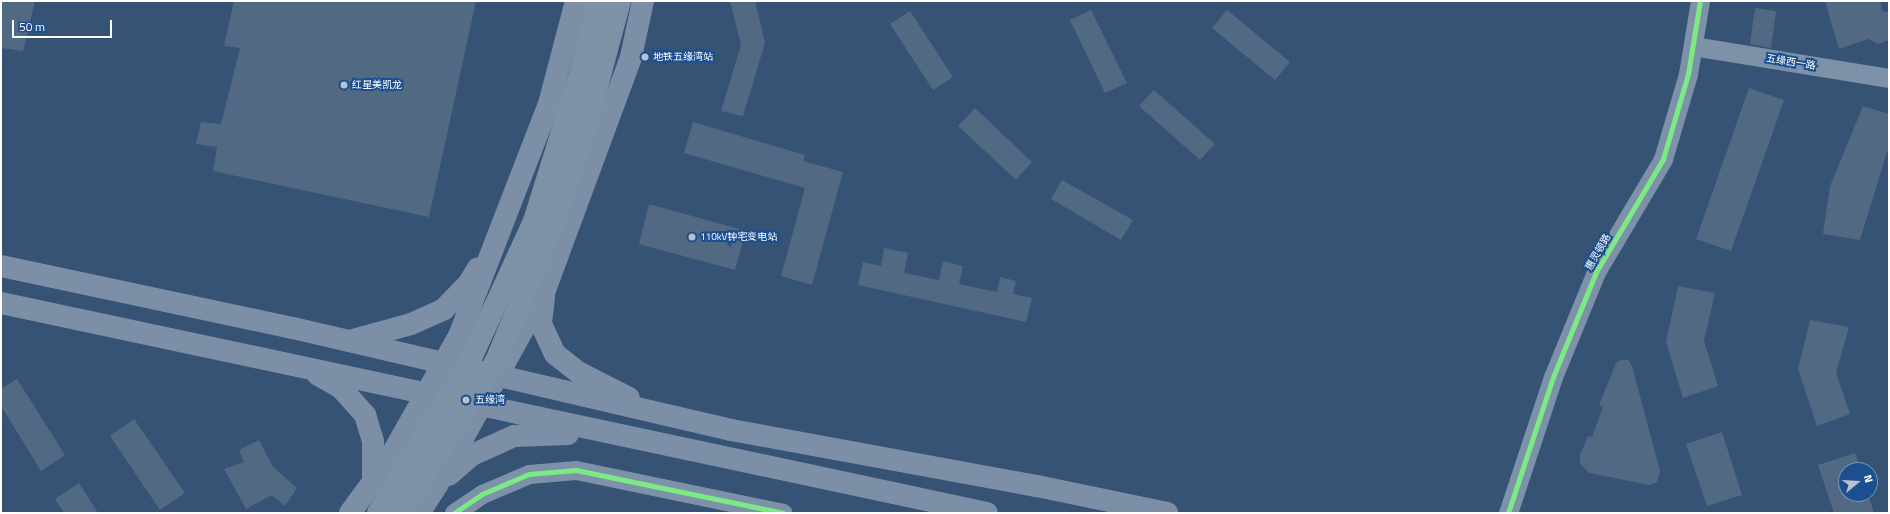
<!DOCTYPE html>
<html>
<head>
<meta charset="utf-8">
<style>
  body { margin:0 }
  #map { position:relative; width:1890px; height:514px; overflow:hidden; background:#365274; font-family:"Titillium Web","Noto Sans SC",sans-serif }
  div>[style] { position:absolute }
  .building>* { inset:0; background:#526984 }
  .minor>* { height:19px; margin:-9.5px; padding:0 9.5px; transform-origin:9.5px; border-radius:9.5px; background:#7d92a8 }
  .major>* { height:22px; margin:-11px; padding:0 11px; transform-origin:11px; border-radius:11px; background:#7d8ea7 }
  .highway>* { height:22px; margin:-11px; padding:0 11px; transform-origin:11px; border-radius:11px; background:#7e92a7 }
  .cycleway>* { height:5px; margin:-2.5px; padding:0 2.5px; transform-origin:2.5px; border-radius:2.5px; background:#7ce984 }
  .dots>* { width:11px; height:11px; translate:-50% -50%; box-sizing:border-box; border:2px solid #1b4f8f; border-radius:50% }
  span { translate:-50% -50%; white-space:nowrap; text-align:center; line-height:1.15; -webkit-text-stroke:4px #1b4f8f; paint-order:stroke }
  .poi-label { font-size:10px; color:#fff }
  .left { translate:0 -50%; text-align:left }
  .street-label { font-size:10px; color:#fff }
  .frame { position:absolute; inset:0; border:2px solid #fff; pointer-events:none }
  .north { position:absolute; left:1838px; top:462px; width:40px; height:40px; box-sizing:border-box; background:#1b4f8f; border:1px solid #7695bc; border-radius:50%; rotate:72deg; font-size:11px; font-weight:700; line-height:16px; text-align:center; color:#fff }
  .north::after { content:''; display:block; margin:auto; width:14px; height:18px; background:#b9c2ce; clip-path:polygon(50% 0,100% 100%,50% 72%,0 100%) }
  .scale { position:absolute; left:12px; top:20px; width:100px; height:18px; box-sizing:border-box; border:2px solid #fff; border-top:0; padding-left:5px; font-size:12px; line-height:14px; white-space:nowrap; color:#fff; -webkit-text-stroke:3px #1b4f8f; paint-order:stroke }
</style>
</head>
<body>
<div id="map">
  <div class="building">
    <i style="clip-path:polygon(1px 1px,35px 1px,23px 51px,1px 48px)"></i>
    <i style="clip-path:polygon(234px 1px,476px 1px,429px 217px,213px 171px,217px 147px,196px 144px,201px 122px,221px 124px,240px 48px,224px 46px)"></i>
    <i style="clip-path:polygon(730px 1px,755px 1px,765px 43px,743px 116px,721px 111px,741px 45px)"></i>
    <i style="clip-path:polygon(1825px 1px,1880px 1px,1882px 11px,1889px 12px,1889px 40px,1878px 44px,1868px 39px,1839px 49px)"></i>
    <i style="clip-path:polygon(1755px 8px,1776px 11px,1771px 48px,1750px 44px)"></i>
    <i style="clip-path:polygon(1091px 10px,1127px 83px,1105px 93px,1070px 20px)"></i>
    <i style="clip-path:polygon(1227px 10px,1290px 62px,1275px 80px,1212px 28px)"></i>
    <i style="clip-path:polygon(910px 11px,953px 77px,933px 90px,890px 24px)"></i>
    <i style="clip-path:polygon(1749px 88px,1784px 100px,1731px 251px,1696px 239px)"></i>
    <i style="clip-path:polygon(1154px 90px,1215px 144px,1200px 160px,1139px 106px)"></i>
    <i style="clip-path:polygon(1863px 106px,1889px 114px,1889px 152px,1887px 152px,1860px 240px,1823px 234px,1830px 186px)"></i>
    <i style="clip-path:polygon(975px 108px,1032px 162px,1016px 180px,958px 126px)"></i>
    <i style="clip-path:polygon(693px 122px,805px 155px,803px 161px,843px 172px,812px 285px,781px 276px,805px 188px,684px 153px)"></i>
    <i style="clip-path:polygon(1062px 180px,1133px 220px,1121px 240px,1051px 199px)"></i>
    <i style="clip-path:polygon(649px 204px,746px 231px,735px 270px,639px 244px)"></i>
    <i style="clip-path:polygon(884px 248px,908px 253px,904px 273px,939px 280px,943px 261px,963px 266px,959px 284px,997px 292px,1000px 277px,1016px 281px,1013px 294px,1032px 298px,1026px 322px,858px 285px,863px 262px,881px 266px)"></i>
    <i style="clip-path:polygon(1678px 286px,1715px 293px,1704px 341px,1718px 386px,1683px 398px,1666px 342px)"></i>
    <i style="clip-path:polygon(1810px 320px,1849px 327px,1836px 373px,1850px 414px,1817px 426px,1798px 369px)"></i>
    <i style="clip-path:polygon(1621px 360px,1628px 360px,1632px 366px,1660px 471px,1657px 482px,1650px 485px,1589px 473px,1580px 463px,1580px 455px,1588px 436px,1592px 437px,1603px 407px,1599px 405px,1616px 363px)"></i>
    <i style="clip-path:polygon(17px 379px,65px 455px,41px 471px,1px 406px,1px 389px)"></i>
    <i style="clip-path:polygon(134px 419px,185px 493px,160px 510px,110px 436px)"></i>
    <i style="clip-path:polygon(1722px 432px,1742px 495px,1707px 506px,1686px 444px)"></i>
    <i style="clip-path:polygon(259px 440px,273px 467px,297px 488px,285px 506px,272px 495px,246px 509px,224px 469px,244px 462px,239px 450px)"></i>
    <i style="clip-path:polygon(1855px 453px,1861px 470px,1846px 470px,1846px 494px,1868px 494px,1874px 513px,1834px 513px,1818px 465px)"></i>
    <i style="clip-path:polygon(79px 483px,98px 513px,64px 513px,55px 499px)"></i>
  </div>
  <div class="minor">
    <i style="left:1693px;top:46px;width:199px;rotate:9.3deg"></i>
    <i style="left:454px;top:513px;width:34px;rotate:-34deg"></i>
    <i style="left:482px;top:494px;width:51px;rotate:-23.1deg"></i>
    <i style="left:529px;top:474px;width:47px;rotate:-4.9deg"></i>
    <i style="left:576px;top:470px;width:211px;rotate:11.7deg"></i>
    <i style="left:1508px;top:513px;width:143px;rotate:-71.7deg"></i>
    <i style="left:1553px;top:377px;width:113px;rotate:-67.7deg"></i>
    <i style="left:1596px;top:272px;width:131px;rotate:-59.3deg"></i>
    <i style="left:1663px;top:159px;width:89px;rotate:-73.6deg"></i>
    <i style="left:1688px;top:74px;width:74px;rotate:-80.7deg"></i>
  </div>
  <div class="major">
    <i style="left:1px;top:266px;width:299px;rotate:12deg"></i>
    <i style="left:293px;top:328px;width:450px;rotate:13.1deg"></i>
    <i style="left:731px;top:430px;width:311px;rotate:10.4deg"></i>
    <i style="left:1037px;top:486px;width:133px;rotate:11.7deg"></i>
    <i style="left:544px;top:298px;width:26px;rotate:97deg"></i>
    <i style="left:541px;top:324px;width:33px;rotate:65deg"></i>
    <i style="left:555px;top:354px;width:29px;rotate:38deg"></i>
    <i style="left:578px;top:372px;width:57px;rotate:27deg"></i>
    <i style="left:1px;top:303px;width:1008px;rotate:12.02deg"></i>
    <i style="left:349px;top:341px;width:64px;rotate:-15.3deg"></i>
    <i style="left:411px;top:324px;width:36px;rotate:-24deg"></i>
    <i style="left:444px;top:309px;width:36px;rotate:-46deg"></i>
    <i style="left:469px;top:283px;width:17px;rotate:-59deg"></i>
    <i style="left:318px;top:375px;width:25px;rotate:29deg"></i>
    <i style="left:340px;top:387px;width:38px;rotate:48deg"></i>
    <i style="left:365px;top:415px;width:28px;rotate:73deg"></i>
    <i style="left:373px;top:442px;width:39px;rotate:90deg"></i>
    <i style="left:449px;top:475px;width:30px;rotate:-41deg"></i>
    <i style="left:472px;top:455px;width:46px;rotate:-24.3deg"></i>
    <i style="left:514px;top:436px;width:54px;rotate:-2.1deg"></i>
    <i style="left:350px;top:513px;width:64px;rotate:-53.8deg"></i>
    <i style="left:388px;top:461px;width:144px;rotate:-60.4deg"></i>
    <i style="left:459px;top:336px;width:249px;rotate:-68.8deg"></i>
    <i style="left:549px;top:104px;width:106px;rotate:-75.3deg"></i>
    <i style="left:419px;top:513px;width:33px;rotate:-57deg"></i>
    <i style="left:437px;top:485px;width:223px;rotate:-61deg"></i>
    <i style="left:545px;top:290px;width:248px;rotate:-69.7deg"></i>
    <i style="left:631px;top:57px;width:57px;rotate:-77.9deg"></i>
  </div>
  <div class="highway">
    <i style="left:378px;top:513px;width:169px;rotate:-58.6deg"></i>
    <i style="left:466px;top:369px;width:163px;rotate:-65.3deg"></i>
    <i style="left:534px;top:221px;width:147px;rotate:-72.6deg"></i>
    <i style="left:578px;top:81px;width:82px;rotate:-76deg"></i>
    <i style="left:400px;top:513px;width:180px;rotate:-57.7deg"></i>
    <i style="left:496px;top:361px;width:152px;rotate:-67.5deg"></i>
    <i style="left:554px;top:221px;width:114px;rotate:-71.6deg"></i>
    <i style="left:590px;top:113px;width:116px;rotate:-75deg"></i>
  </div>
  <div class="cycleway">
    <i style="left:454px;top:513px;width:34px;rotate:-34deg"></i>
    <i style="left:482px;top:494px;width:51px;rotate:-23.1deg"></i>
    <i style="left:529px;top:474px;width:47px;rotate:-4.9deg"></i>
    <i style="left:576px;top:470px;width:211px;rotate:11.7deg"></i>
    <i style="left:1508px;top:513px;width:143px;rotate:-71.7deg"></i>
    <i style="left:1553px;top:377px;width:113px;rotate:-67.7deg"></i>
    <i style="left:1596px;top:272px;width:131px;rotate:-59.3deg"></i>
    <i style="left:1663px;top:159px;width:89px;rotate:-73.6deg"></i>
    <i style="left:1688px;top:74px;width:74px;rotate:-80.7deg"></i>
  </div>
  <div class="dots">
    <i style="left:645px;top:57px;background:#b9c2ce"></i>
    <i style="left:344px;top:85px;background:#b9c2ce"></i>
    <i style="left:692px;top:237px;background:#b9c2ce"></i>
    <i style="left:466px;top:400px;background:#b9c2ce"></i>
  </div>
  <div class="poi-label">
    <span class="left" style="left:653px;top:57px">地铁五缘湾站</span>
    <span class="left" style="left:352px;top:85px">红星美凯龙</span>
    <span class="left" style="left:700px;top:237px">110kV钟宅变电站</span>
    <span class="left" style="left:475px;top:400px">五缘湾</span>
  </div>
  <div class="street-label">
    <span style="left:1791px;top:62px;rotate:9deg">五缘西一路</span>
    <span style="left:1598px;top:252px;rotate:-60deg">惠灵顿路</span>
  </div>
  <div class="frame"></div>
  <div class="north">N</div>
  <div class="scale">50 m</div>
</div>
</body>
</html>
